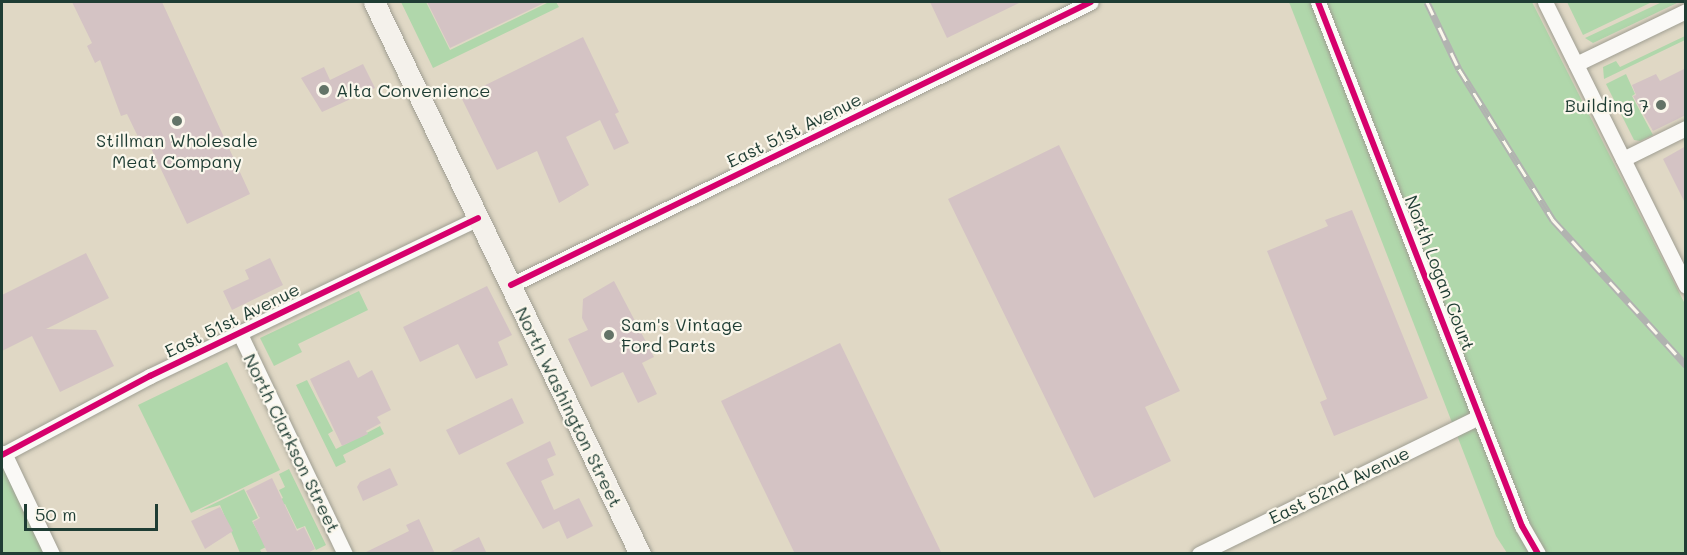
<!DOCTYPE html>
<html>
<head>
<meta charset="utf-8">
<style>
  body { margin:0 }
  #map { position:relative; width:1687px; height:555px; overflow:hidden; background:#e0d8c5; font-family:Mali,sans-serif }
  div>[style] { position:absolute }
  .green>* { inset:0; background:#b0d7ab }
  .building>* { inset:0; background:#d4c3c4 }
  .roads { filter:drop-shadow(0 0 2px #9f9e92) drop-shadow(0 0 2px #9f9e92) }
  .minor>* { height:15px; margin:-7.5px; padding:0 7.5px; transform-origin:7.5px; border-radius:7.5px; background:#faf9f6 }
  .secondary>* { height:21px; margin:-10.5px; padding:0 10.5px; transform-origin:10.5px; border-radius:10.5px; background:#f4f1eb }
  .rail>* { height:7px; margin-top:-3.5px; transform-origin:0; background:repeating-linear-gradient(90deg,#fbf7ec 0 14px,#b1b3b0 0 28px); box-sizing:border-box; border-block:2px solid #b1b3b0 }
  .cycleway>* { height:6px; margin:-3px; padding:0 3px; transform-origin:3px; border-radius:3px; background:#d6006c }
  .dots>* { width:16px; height:16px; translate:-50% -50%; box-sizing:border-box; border:3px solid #fbf7ec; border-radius:50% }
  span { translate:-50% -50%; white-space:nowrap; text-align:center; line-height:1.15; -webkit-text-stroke:4.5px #fbf7ec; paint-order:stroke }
  .poi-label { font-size:18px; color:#1f3d34 }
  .left { translate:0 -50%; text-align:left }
  .right { translate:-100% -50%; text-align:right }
  .street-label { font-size:18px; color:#1f3d34 }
  .frame { position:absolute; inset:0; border:3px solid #1f3d34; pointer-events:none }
  .scale { position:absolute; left:24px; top:504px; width:134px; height:27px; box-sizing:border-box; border:3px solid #1f3d34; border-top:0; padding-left:8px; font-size:18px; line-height:21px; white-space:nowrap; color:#1f3d34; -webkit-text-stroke:4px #fbf7ec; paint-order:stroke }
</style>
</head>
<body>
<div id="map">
  <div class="green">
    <i style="clip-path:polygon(401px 2px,426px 2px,450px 50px,549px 2px,556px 2px,559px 7px,433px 68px)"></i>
    <i style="clip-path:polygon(1289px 2px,1532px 2px,1685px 304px,1685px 553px,1507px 553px,1496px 536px)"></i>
    <i style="clip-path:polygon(1567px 2px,1652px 2px,1583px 35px)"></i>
    <i style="clip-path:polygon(1662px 2px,1679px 2px,1593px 43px,1585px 38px)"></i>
    <i style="clip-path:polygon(1685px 36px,1685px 40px,1604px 79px,1603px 67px,1616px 61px,1620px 67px)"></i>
    <i style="clip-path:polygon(1626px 74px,1635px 94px,1632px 96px,1653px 135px,1640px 141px,1634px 140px,1606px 84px)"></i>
    <i style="clip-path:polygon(359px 291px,368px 310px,298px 344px,302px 352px,274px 366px,260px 338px)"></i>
    <i style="clip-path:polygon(227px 362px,280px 470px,191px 513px,138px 405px)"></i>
    <i style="clip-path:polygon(307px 380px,333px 431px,328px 434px,336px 449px,380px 426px,384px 434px,343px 455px,346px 462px,336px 467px,296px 385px)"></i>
    <i style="clip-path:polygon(2px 444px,55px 553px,2px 553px)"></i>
    <i style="clip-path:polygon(289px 469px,326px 545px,316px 550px,305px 526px,297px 529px,285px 504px,259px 517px,257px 511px,283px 498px,279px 490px,285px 487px,279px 474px)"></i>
    <i style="clip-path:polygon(244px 489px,258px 518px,252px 521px,266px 547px,260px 550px,262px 553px,240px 553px,220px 505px,199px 511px)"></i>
  </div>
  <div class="building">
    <i style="clip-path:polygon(72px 2px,162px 2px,250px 194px,187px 224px,148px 142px,142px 145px,127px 114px,121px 116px,100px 60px,95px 63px,87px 46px,92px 43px)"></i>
    <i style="clip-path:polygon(427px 2px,546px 2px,450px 48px)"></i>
    <i style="clip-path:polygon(930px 2px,1021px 2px,947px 38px)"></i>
    <i style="clip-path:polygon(583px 37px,619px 112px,615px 114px,629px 143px,614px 150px,600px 120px,566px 137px,589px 185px,559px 203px,537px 151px,497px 170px,461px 97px)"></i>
    <i style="clip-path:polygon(363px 64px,375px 88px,322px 112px,301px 78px,324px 67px,330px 80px)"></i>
    <i style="clip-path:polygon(1686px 68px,1686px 115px,1653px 131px,1633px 96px,1636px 95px,1632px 85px,1656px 74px,1660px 81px)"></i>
    <i style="clip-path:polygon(1059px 145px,1180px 391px,1145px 407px,1171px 461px,1094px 498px,948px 199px)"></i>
    <i style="clip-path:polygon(1686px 146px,1686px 205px,1663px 159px)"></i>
    <i style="clip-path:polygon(1352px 210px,1428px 398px,1334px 436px,1320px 402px,1327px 399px,1267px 251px,1328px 226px,1325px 220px)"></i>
    <i style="clip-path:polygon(86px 253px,109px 298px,46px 329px,96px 330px,114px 366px,60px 392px,32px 336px,2px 351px,2px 295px)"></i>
    <i style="clip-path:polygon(270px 258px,283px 285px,232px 310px,223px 291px,249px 279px,245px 270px)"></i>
    <i style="clip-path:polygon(614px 281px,654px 357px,642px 363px,657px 394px,638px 403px,623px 372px,591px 387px,568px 339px,588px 330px,582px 318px,583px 299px)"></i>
    <i style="clip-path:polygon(487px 286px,512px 335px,498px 342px,508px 365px,476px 379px,458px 344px,420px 362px,403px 327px)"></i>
    <i style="clip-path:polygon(840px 343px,942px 554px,795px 554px,721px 401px)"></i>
    <i style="clip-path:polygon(349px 360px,358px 378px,372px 370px,391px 410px,377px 417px,381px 423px,366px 431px,368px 434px,342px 446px,310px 379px)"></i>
    <i style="clip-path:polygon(512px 398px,524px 423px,459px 455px,446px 430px)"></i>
    <i style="clip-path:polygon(550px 441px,556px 455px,547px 459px,554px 475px,541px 481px,554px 510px,579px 498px,593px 526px,567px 539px,559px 521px,543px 529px,506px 463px)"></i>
    <i style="clip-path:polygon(390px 468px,398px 485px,363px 501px,357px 487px,360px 482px)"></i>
    <i style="clip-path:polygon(272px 478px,297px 531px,304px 527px,315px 549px,306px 554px,268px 554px,253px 522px,260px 518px,246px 491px)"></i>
    <i style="clip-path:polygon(220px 507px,233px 531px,205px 549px,191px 521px)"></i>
    <i style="clip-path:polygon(419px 519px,435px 554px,362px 554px,409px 531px,406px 525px)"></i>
    <i style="clip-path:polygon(479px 537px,487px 554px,446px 554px)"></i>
  </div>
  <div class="roads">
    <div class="minor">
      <i style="left:1318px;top:2px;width:562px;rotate:68.73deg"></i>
      <i style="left:1522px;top:526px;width:32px;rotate:60deg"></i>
      <i style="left:1545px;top:2px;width:317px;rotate:63.6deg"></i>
      <i style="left:1576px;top:64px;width:122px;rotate:-25.7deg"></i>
      <i style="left:1623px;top:159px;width:70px;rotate:-26.2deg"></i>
      <i style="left:511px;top:285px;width:645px;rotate:-26.01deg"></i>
      <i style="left:239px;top:332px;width:246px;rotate:64.5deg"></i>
      <i style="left:4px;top:453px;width:112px;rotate:64.6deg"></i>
      <i style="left:2px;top:455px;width:168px;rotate:-28.1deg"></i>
      <i style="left:150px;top:376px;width:364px;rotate:-25.7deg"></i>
      <i style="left:1199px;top:554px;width:312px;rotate:-26.1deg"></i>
    </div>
    <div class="secondary">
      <i style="left:374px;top:2px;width:613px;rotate:64.27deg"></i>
    </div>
  </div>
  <div class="rail">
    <i style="left:1427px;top:2px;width:74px;rotate:64.5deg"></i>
    <i style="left:1459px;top:69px;width:178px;rotate:58.1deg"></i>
    <i style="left:1553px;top:220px;width:197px;rotate:47.5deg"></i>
  </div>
  <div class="cycleway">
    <i style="left:1318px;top:2px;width:562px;rotate:68.73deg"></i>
    <i style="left:1522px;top:526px;width:32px;rotate:60deg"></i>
    <i style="left:511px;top:285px;width:645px;rotate:-26.01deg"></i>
    <i style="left:2px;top:455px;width:168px;rotate:-28.1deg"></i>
    <i style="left:150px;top:376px;width:364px;rotate:-25.7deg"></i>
  </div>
  <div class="dots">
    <i style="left:324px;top:90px;background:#637367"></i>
    <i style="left:1661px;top:105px;background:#637367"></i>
    <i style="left:177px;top:121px;background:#637367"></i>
    <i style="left:609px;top:335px;background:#637367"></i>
  </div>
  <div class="poi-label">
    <span class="left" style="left:336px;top:90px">Alta Convenience</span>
    <span class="right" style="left:1649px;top:105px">Building 7</span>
    <span style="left:177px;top:151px">Stillman Wholesale<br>Meat Company</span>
    <span class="left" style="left:621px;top:335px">Sam's Vintage<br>Ford Parts</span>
  </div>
  <div class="street-label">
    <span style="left:794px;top:130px;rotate:-26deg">East 51st Avenue</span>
    <span style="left:1440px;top:273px;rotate:69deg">North Logan Court</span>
    <span style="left:232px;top:320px;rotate:-26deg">East 51st Avenue</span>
    <span style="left:569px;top:407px;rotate:64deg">North Washington Street</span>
    <span style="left:292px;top:443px;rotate:64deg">North Clarkson Street</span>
    <span style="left:1339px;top:485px;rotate:-26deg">East 52nd Avenue</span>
  </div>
  <div class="frame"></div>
  <div class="scale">50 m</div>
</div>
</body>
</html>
